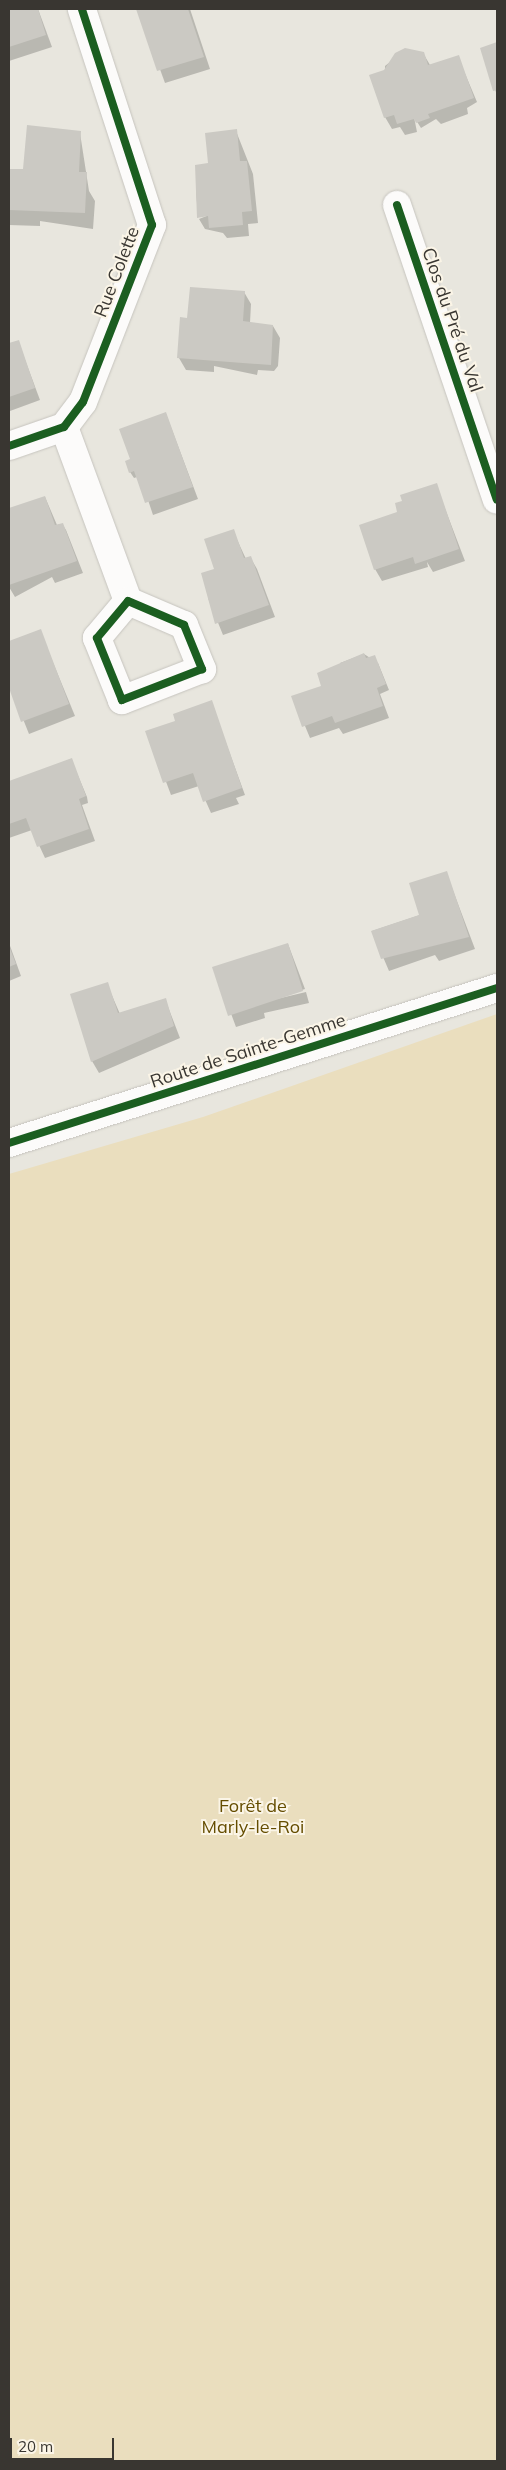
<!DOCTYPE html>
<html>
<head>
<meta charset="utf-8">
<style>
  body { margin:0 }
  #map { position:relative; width:506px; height:2470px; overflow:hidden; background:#e8e6de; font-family:Mulish,sans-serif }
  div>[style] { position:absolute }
  .green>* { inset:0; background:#eadebe }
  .shadow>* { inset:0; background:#0003 }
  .building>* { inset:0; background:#cbc9c3 }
  .roads { filter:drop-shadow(0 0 1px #c6c4be) drop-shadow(0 0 1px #c6c4be) }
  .minor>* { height:28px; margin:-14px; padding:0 14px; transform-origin:14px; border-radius:14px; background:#fcfbfa }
  .cycleway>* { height:8px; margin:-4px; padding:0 4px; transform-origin:4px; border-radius:4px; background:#1b5e20 }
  span { translate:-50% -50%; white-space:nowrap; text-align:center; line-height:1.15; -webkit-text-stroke:4px #fbf5e7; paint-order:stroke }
  .street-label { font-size:18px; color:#393631 }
  .park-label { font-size:18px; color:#654d00 }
  .frame { position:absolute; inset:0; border:10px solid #393631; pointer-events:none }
  .scale { position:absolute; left:10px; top:2438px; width:104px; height:22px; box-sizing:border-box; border:2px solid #393631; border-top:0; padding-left:6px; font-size:15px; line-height:18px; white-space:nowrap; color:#393631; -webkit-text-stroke:4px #fbf5e7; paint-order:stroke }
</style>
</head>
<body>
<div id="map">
  <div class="green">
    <i style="clip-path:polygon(497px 1014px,497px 2461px,9px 2461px,9px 1174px,203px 1117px)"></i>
  </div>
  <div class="shadow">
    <i style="clip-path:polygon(9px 9px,38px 9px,52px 47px,9px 61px)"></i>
    <i style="clip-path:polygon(138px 9px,190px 9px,210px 69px,165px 83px)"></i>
    <i style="clip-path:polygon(497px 44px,497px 95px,481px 49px)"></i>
    <i style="clip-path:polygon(405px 50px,423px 53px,430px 65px,458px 57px,477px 102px,467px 108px,468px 114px,441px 124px,436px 119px,421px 128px,414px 117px,417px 132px,405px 135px,400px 127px,392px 129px,385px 117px,385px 66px)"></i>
    <i style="clip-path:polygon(29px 127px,80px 133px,89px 191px,95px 201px,93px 229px,40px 221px,40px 226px,9px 225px,9px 170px,25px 170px)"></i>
    <i style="clip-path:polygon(236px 131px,253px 174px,258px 223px,248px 224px,249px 236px,227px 238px,223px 233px,205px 229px,199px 219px,209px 215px,198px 216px,196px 190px)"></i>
    <i style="clip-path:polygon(244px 292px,251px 304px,250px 323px,273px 326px,280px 338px,278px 366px,274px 371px,258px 370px,257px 375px,214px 366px,214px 372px,186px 370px,179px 358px,188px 320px)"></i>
    <i style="clip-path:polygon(18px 341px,40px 400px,10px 411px,9px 344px)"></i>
    <i style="clip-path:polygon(166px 414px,198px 499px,153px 515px,140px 476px,134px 478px,130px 472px,134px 459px)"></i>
    <i style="clip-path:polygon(436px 485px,465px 561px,433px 572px,427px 562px,428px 567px,382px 581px,375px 569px,399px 513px)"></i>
    <i style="clip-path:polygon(45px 497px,57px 525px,62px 524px,66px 530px,83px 573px,55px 583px,52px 577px,15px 597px,9px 587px,9px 510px)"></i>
    <i style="clip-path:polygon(233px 531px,246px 559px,250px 557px,257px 569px,275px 617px,223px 635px,208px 598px)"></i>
    <i style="clip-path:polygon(40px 631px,75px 716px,29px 734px,9px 684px,9px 642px)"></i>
    <i style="clip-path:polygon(364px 654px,378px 663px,389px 690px,380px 694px,389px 718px,343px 734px,339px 728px,310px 738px,293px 697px,323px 686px,343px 672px,340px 663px)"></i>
    <i style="clip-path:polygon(211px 702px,245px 795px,236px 798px,239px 804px,211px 813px,199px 786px,171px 795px,147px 731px,177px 722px)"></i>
    <i style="clip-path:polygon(71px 759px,87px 797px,88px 803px,82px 805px,95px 841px,45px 858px,32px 830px,9px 838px,9px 783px)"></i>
    <i style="clip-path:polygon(446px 872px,475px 949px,439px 961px,435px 955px,389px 971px,372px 931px,420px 915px)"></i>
    <i style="clip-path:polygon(9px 943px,21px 976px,9px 981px)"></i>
    <i style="clip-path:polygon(288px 944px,305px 989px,268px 1001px,306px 992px,309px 1003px,264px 1013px,265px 1018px,236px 1027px,214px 968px)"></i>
    <i style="clip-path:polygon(107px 984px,120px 1014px,165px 999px,180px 1038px,99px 1073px,92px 1061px)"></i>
  </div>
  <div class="building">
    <i style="clip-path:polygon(9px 9px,38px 9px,46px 35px,9px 47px)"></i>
    <i style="clip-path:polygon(136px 9px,188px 9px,204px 57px,157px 71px)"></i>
    <i style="clip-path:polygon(497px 42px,497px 90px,493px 91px,480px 48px)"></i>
    <i style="clip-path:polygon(405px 48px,424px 52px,428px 65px,459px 55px,474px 98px,428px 114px,430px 118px,416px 123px,414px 119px,397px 124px,394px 115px,384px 118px,369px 75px,384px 70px,395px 53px)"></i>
    <i style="clip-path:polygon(27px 125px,81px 131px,79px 172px,87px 172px,85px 213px,9px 210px,9px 169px,23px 169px)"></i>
    <i style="clip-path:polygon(237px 129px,240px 161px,247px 161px,252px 211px,242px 212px,243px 225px,209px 228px,208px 216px,197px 218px,195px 165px,208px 163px,205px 133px)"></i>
    <i style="clip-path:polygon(190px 287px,245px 291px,243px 321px,273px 325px,271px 365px,177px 358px,180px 317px,187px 318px)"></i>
    <i style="clip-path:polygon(19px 340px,35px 388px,9px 397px,9px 343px)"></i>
    <i style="clip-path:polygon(166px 412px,193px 487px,145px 503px,134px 471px,129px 473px,125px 461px,130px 459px,119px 429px)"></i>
    <i style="clip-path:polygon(437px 483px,459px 549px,415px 564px,413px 557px,374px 570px,359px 525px,397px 512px,395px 503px,402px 501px,400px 495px)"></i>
    <i style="clip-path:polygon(45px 496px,55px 525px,63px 523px,77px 561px,9px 585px,9px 508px)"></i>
    <i style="clip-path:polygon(234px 529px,244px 558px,251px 556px,269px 605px,215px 624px,201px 573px,214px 569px,204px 539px)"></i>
    <i style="clip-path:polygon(41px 629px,69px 704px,21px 722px,9px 688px,9px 641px)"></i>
    <i style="clip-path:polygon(364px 653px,366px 658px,375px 655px,386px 684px,377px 688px,383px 706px,335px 723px,332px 716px,302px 727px,291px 696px,321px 686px,317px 673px)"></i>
    <i style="clip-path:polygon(212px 700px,242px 788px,203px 802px,193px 773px,163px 783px,145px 731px,175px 721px,173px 714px)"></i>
    <i style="clip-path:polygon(72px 758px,86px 796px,79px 799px,89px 829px,37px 847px,26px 818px,9px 824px,9px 781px)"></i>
    <i style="clip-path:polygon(447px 871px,469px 937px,381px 959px,371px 931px,419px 915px,409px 883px)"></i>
    <i style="clip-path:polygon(288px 943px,303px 991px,228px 1016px,212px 967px)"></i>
    <i style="clip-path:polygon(9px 946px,16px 964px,9px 967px)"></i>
    <i style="clip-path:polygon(108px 982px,118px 1013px,166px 998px,174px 1026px,91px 1062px,70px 994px)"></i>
  </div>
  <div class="roads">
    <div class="minor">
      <i style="left:397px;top:205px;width:311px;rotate:71.3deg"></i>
      <i style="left:64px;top:427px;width:185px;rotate:69.8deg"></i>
      <i style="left:9px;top:446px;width:58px;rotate:-19.1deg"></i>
      <i style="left:64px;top:427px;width:31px;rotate:-53deg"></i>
      <i style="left:83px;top:402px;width:190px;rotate:-68.7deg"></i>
      <i style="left:152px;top:225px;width:227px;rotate:-108deg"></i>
      <i style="left:128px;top:601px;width:61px;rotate:23.2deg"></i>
      <i style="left:184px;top:625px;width:48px;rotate:67.8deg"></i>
      <i style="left:202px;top:669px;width:86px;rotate:158.8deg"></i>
      <i style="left:122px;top:700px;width:67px;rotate:-112deg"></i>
      <i style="left:97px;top:638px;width:48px;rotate:-50deg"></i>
      <i style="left:9px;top:1143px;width:512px;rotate:-17.62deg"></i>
    </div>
  </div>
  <div class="cycleway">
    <i style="left:397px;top:205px;width:311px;rotate:71.3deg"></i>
    <i style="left:9px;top:446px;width:58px;rotate:-19.1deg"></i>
    <i style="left:64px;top:427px;width:31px;rotate:-53deg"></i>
    <i style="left:83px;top:402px;width:190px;rotate:-68.7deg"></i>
    <i style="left:152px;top:225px;width:227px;rotate:-108deg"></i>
    <i style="left:128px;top:601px;width:61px;rotate:23.2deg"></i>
    <i style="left:184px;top:625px;width:48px;rotate:67.8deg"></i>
    <i style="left:202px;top:669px;width:86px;rotate:158.8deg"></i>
    <i style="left:122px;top:700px;width:67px;rotate:-112deg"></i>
    <i style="left:97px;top:638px;width:48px;rotate:-50deg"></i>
    <i style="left:9px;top:1143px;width:512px;rotate:-17.62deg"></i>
  </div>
  <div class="street-label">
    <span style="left:117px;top:272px;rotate:-69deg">Rue Colette</span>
    <span style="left:452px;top:320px;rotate:71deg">Clos du Pré du Val</span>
    <span style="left:248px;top:1051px;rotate:-18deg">Route de Sainte-Gemme</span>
  </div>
  <div class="park-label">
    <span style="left:253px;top:1817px">Forêt de<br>Marly-le-Roi</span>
  </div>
  <div class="frame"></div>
  <div class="scale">20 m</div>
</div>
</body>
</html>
